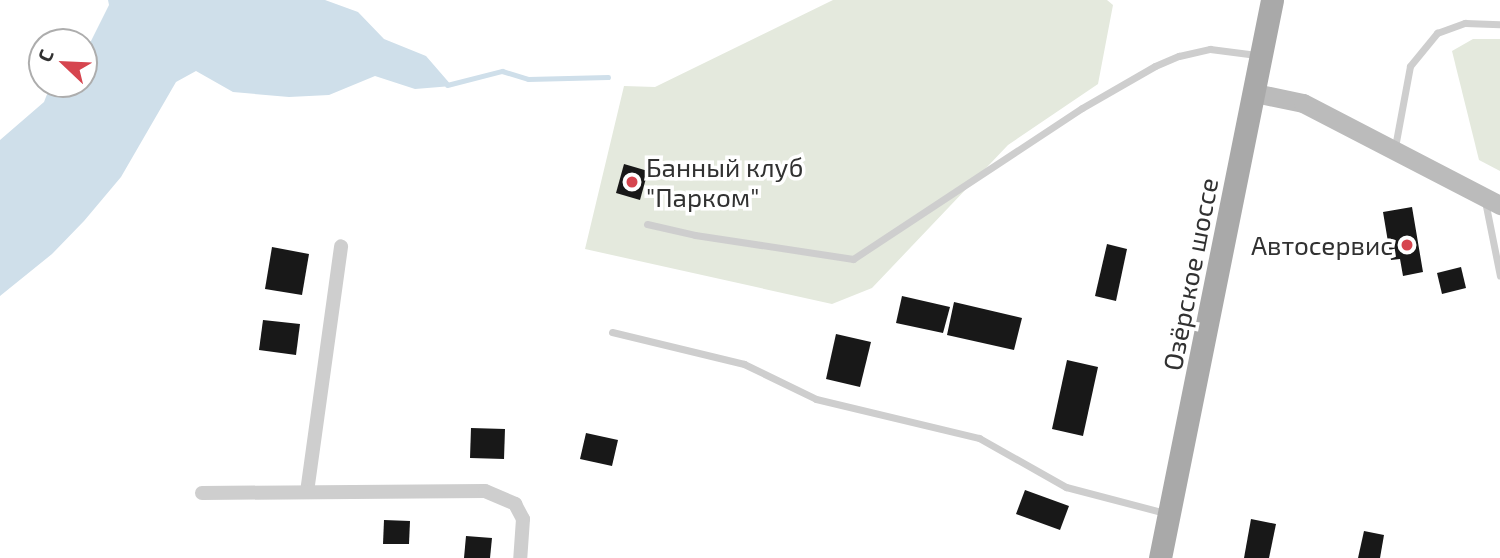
<!DOCTYPE html>
<html>
<head>
<meta charset="utf-8">
<style>
  body { margin:0 }
  #map { position:relative; width:1500px; height:558px; overflow:hidden; background:#fff; font-family:"Exo 2",sans-serif }
  div>[style] { position:absolute }
  .green>* { inset:0; background:#e4e9dd }
  .water>* { inset:0; background:#cfdfea }
  .stream>* { height:5px; margin:-2.5px; padding:0 2.5px; transform-origin:2.5px; border-radius:2.5px; background:#cfdfea }
  .building>* { inset:0; background:#181818 }
  .lane>* { height:7px; margin:-3.5px; padding:0 3.5px; transform-origin:3.5px; border-radius:3.5px; background:#cecece }
  .street>* { height:14px; margin:-7px; padding:0 7px; transform-origin:7px; border-radius:7px; background:#cecece }
  .secondary>* { height:19px; margin:-9.5px; padding:0 9.5px; transform-origin:9.5px; border-radius:9.5px; background:#bbb }
  .primary>* { height:23px; margin:-11.5px; padding:0 11.5px; transform-origin:11.5px; border-radius:11.5px; background:#a9a9a9 }
  .dots>* { width:19px; height:19px; translate:-50% -50%; box-sizing:border-box; border:4px solid #fff; border-radius:50% }
  span { translate:-50% -50%; white-space:nowrap; text-align:center; line-height:1.15; -webkit-text-stroke:7px #fff; paint-order:stroke }
  .poi-label { font-size:26px; color:#313131 }
  .left { translate:0 -50%; text-align:left }
  .right { translate:-100% -50%; text-align:right }
  .street-label { font-size:26px; color:#313131 }
  .north { position:absolute; left:28px; top:28px; width:70px; height:70px; box-sizing:border-box; background:#fff; border:2px solid #adadad; border-radius:50%; rotate:293deg; font-size:19px; font-weight:700; line-height:28px; text-align:center; color:#313131 }
  .north::after { content:''; display:block; margin:auto; width:24px; height:32px; background:#d6454f; clip-path:polygon(50% 0,100% 100%,50% 72%,0 100%) }
</style>
</head>
<body>
<div id="map">
  <div class="green">
    <i style="clip-path:polygon(833px 0,1107px 0,1113px 5px,1098px 84px,1008px 145px,872px 288px,832px 304px,585px 249px,624px 86px,655px 87px)"></i>
    <i style="clip-path:polygon(1473px 39px,1500px 39px,1500px 171px,1479px 160px,1452px 51px)"></i>
  </div>
  <div class="water">
    <i style="clip-path:polygon(108px 0,325px 0,358px 12px,384px 39px,426px 56px,452px 86px,415px 89px,375px 76px,329px 95px,289px 97px,233px 92px,196px 71px,176px 82px,121px 177px,84px 221px,52px 254px,0 296px,0 140px,44px 102px,51px 84px,84px 84px,84px 44px,91px 41px,109px 5px)"></i>
  </div>
  <div class="stream">
    <i style="left:447px;top:85px;width:57px;rotate:-14.3deg"></i>
    <i style="left:502px;top:71px;width:27px;rotate:17deg"></i>
    <i style="left:528px;top:79px;width:80px;rotate:-1.4deg"></i>
  </div>
  <div class="building">
    <i style="clip-path:polygon(624px 164px,648px 171px,640px 200px,616px 193px)"></i>
    <i style="clip-path:polygon(1412px 207px,1423px 272px,1403px 276px,1400px 259px,1391px 260px,1383px 212px)"></i>
    <i style="clip-path:polygon(1107px 244px,1127px 249px,1116px 301px,1095px 296px)"></i>
    <i style="clip-path:polygon(272px 247px,309px 254px,302px 295px,265px 289px)"></i>
    <i style="clip-path:polygon(1461px 267px,1466px 288px,1442px 294px,1437px 273px)"></i>
    <i style="clip-path:polygon(902px 296px,950px 307px,943px 333px,896px 323px)"></i>
    <i style="clip-path:polygon(954px 302px,1022px 318px,1014px 350px,947px 335px)"></i>
    <i style="clip-path:polygon(263px 320px,300px 324px,296px 355px,259px 350px)"></i>
    <i style="clip-path:polygon(836px 334px,871px 342px,860px 387px,826px 379px)"></i>
    <i style="clip-path:polygon(1067px 360px,1098px 367px,1083px 436px,1052px 429px)"></i>
    <i style="clip-path:polygon(471px 428px,505px 429px,504px 459px,470px 458px)"></i>
    <i style="clip-path:polygon(586px 433px,618px 440px,612px 466px,580px 459px)"></i>
    <i style="clip-path:polygon(1025px 490px,1069px 506px,1060px 530px,1016px 514px)"></i>
    <i style="clip-path:polygon(1251px 519px,1276px 524px,1269px 558px,1244px 558px)"></i>
    <i style="clip-path:polygon(384px 520px,410px 521px,409px 544px,383px 544px)"></i>
    <i style="clip-path:polygon(1364px 531px,1384px 535px,1380px 558px,1358px 558px)"></i>
    <i style="clip-path:polygon(466px 536px,492px 538px,490px 558px,464px 558px)"></i>
  </div>
  <div class="lane">
    <i style="left:1395px;top:147px;width:82px;rotate:-79.5deg"></i>
    <i style="left:1410px;top:66px;width:43px;rotate:-50.7deg"></i>
    <i style="left:1437px;top:33px;width:30px;rotate:-20deg"></i>
    <i style="left:1465px;top:23px;width:35px;rotate:2deg"></i>
    <i style="left:1485px;top:201px;width:76px;rotate:78.7deg"></i>
    <i style="left:647px;top:224px;width:49px;rotate:12.9deg"></i>
    <i style="left:695px;top:235px;width:160px;rotate:8.6deg"></i>
    <i style="left:853px;top:259px;width:274px;rotate:-33.4deg"></i>
    <i style="left:1082px;top:108px;width:84px;rotate:-29.9deg"></i>
    <i style="left:1155px;top:66px;width:26px;rotate:-23deg"></i>
    <i style="left:1179px;top:56px;width:32px;rotate:-13deg"></i>
    <i style="left:1210px;top:49px;width:47px;rotate:7.3deg"></i>
    <i style="left:612px;top:332px;width:136px;rotate:13.6deg"></i>
    <i style="left:744px;top:364px;width:80px;rotate:25.9deg"></i>
    <i style="left:816px;top:399px;width:168px;rotate:13.5deg"></i>
    <i style="left:979px;top:438px;width:100px;rotate:29.4deg"></i>
    <i style="left:1066px;top:487px;width:102px;rotate:14.7deg"></i>
  </div>
  <div class="street">
    <i style="left:307px;top:492px;width:248px;rotate:-82.1deg"></i>
    <i style="left:202px;top:493px;width:283px;rotate:-0.4deg"></i>
    <i style="left:485px;top:491px;width:33px;rotate:23deg"></i>
    <i style="left:515px;top:504px;width:17px;rotate:62deg"></i>
    <i style="left:523px;top:519px;width:39px;rotate:94deg"></i>
  </div>
  <div class="secondary">
    <i style="left:1255px;top:93px;width:49px;rotate:11.8deg"></i>
    <i style="left:1303px;top:103px;width:222px;rotate:27.4deg"></i>
  </div>
  <div class="primary">
    <i style="left:1160px;top:558px;width:569px;rotate:-78.65deg"></i>
  </div>
  <div class="dots">
    <i style="left:632px;top:182px;background:#d6454f"></i>
    <i style="left:1407px;top:245px;background:#d6454f"></i>
  </div>
  <div class="poi-label">
    <span class="left" style="left:646px;top:182px">Банный клуб<br>"Парком"</span>
    <span class="right" style="left:1393px;top:245px">Автосервис</span>
  </div>
  <div class="street-label">
    <span style="left:1190px;top:274px;rotate:-79deg">Озёрское шоссе</span>
  </div>
  <div class="north">С</div>
</div>
</body>
</html>
